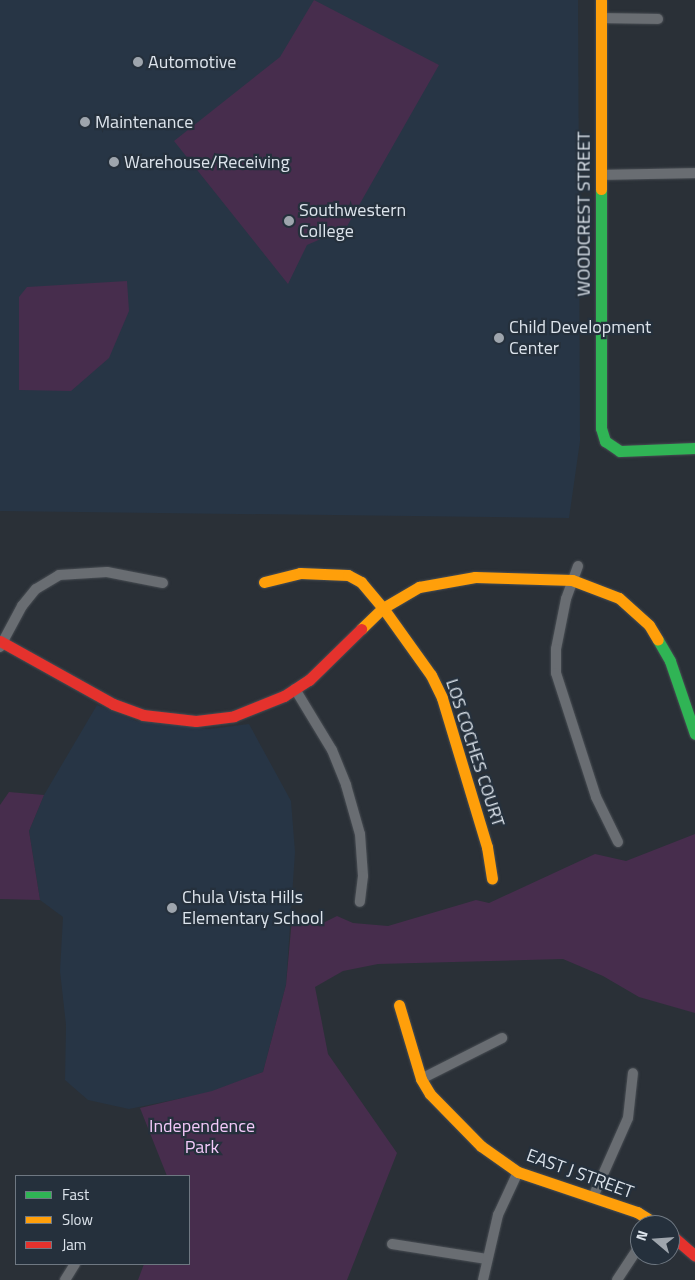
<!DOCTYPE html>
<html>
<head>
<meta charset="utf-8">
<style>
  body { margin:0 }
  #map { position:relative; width:695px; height:1280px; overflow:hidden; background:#2a3037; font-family:"Titillium Web",sans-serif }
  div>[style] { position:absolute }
  .built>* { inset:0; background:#273545 }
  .green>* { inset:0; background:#472d4d }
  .roads { filter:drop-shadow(0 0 1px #484d53) drop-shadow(0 0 1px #484d53) }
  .street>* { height:10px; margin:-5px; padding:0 5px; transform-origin:5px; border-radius:5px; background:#696d72 }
  .fast>* { height:11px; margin:-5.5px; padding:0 5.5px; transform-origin:5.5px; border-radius:5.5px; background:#30b455 }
  .slow>* { height:11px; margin:-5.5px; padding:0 5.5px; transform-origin:5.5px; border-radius:5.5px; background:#ff9f0a }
  .jam>* { height:11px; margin:-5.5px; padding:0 5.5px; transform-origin:5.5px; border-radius:5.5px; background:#e5322d }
  .dots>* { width:14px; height:14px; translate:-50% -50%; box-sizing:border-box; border:2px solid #25303c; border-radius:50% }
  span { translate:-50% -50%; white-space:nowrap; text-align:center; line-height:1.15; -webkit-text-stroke:4.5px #25303c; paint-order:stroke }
  .poi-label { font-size:18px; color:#dde4ec }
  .left { translate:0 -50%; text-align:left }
  .street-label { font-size:18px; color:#dde4ec }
  .park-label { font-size:18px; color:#f2c9f9 }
  .legend { position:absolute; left:15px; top:1175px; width:175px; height:90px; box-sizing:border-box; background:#25303c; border:1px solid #6f7882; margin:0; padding:6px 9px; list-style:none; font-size:15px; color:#dde4ec }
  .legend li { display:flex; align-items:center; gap:10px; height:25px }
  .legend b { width:25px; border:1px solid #6f7882 }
  .north { position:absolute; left:630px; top:1215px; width:50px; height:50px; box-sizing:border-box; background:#25303c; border:1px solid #6f7882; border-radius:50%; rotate:288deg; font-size:14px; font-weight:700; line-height:20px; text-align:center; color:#dde4ec }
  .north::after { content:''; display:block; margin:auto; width:18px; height:22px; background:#9ea5ad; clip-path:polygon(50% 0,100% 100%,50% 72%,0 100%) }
</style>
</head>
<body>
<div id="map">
  <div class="built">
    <i style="clip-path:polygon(0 0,578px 0,580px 441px,569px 518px,0 511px)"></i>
    <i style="clip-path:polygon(97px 705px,136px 721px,209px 729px,249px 724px,291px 801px,295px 852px,286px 985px,263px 1072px,212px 1092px,129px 1109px,88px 1100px,65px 1080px,66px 1025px,60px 971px,63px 917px,40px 900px,29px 831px,44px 795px)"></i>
  </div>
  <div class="green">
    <i style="clip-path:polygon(314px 0,439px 65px,346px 228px,307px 245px,288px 284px,174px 141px,280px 57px)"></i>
    <i style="clip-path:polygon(127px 281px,129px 311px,109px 358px,71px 391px,19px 390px,19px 297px,27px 287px)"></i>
    <i style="clip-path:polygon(9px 792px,44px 795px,29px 831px,40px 900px,0 899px,0 805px)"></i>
    <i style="clip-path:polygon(695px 834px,695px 1013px,639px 997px,603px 976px,563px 959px,378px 964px,343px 971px,315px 987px,328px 1054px,397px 1153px,347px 1280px,138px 1280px,144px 1264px,189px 1264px,189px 1176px,167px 1176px,140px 1108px,212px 1091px,263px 1072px,286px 985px,292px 918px,317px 926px,337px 916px,353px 923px,388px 926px,476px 900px,489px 903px,595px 854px,626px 861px)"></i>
  </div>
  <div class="roads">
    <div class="street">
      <i style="left:601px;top:18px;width:57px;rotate:1deg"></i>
      <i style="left:602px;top:175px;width:93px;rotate:-1.2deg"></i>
      <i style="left:578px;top:566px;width:35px;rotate:110deg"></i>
      <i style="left:566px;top:599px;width:51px;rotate:101.3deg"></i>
      <i style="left:556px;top:649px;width:24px;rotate:90deg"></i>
      <i style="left:556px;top:673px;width:130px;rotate:72.1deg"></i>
      <i style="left:596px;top:797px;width:50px;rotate:63.9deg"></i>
      <i style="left:0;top:647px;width:47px;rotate:-61.8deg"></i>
      <i style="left:22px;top:606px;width:22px;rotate:-51deg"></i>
      <i style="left:36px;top:589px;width:27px;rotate:-31deg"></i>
      <i style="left:59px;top:575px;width:48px;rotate:-3.6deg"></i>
      <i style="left:107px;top:572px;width:57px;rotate:11.1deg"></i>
      <i style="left:295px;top:689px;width:71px;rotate:58.8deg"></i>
      <i style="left:332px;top:750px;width:38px;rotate:68deg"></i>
      <i style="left:346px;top:785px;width:51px;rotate:74.1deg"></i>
      <i style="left:360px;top:834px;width:42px;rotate:85.9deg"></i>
      <i style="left:363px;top:876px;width:26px;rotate:97deg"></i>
      <i style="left:421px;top:1079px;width:91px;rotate:-26.8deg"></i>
      <i style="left:593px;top:1197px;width:86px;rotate:-66.1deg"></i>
      <i style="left:628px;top:1118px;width:45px;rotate:-83.7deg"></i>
      <i style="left:392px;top:1244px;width:96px;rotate:9deg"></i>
      <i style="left:65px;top:1280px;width:19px;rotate:-58deg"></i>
      <i style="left:483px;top:1280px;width:67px;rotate:-77deg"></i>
      <i style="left:498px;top:1215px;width:47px;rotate:-65.1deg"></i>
      <i style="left:617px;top:1280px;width:42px;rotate:-56.7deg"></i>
    </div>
    <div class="fast">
      <i style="left:601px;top:189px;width:239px;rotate:90deg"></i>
      <i style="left:601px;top:428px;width:14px;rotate:73deg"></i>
      <i style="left:605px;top:441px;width:18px;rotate:34deg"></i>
      <i style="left:620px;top:451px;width:75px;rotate:-2.3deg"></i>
      <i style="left:658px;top:640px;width:24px;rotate:60deg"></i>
      <i style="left:670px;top:661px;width:77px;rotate:71.1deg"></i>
    </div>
    <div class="slow">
      <i style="left:601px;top:0;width:189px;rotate:90deg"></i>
      <i style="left:264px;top:582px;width:37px;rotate:-14deg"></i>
      <i style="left:300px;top:573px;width:48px;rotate:2.4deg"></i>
      <i style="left:348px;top:575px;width:15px;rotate:28deg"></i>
      <i style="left:361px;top:582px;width:34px;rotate:50deg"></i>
      <i style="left:383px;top:608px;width:82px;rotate:54.4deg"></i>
      <i style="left:431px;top:675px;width:25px;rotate:64deg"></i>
      <i style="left:442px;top:698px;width:156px;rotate:73.2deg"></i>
      <i style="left:487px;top:847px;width:32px;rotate:81deg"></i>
      <i style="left:361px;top:629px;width:30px;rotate:-44deg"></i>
      <i style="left:383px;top:608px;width:42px;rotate:-30.3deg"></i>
      <i style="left:419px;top:587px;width:57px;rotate:-10.1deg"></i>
      <i style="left:475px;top:577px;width:97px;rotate:1.8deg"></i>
      <i style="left:572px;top:580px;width:50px;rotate:21deg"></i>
      <i style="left:619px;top:598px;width:40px;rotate:42deg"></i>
      <i style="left:649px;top:625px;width:17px;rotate:59deg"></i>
      <i style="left:399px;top:1005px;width:77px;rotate:73.4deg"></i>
      <i style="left:421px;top:1079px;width:17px;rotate:59deg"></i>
      <i style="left:430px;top:1094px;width:73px;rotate:45.6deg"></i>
      <i style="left:481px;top:1146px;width:45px;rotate:35.1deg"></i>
      <i style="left:518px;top:1172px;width:126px;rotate:18.6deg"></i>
      <i style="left:637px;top:1212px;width:25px;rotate:32deg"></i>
    </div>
    <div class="jam">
      <i style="left:0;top:641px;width:129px;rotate:29.1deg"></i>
      <i style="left:113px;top:704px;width:32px;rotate:20deg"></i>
      <i style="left:143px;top:715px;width:53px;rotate:6.5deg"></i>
      <i style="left:196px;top:721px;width:38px;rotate:-7deg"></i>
      <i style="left:234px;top:716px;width:54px;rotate:-21.8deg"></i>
      <i style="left:284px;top:696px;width:30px;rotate:-33deg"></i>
      <i style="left:309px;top:680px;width:73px;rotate:-44.4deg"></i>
      <i style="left:670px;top:1234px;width:33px;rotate:41deg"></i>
    </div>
  </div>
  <div class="dots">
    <i style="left:138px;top:62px;background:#9ea5ad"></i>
    <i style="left:85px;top:122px;background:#9ea5ad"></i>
    <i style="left:114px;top:162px;background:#9ea5ad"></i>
    <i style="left:289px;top:221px;background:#9ea5ad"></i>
    <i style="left:499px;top:338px;background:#9ea5ad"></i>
    <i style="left:172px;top:908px;background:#9ea5ad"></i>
  </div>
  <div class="poi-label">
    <span class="left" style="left:148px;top:62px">Automotive</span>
    <span class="left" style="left:95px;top:122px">Maintenance</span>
    <span class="left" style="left:124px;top:162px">Warehouse/Receiving</span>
    <span class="left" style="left:299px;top:221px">Southwestern<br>College</span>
    <span class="left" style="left:509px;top:338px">Child Development<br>Center</span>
    <span class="left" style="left:182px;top:908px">Chula Vista Hills<br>Elementary School</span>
  </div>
  <div class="street-label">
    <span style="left:584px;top:214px;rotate:-90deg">WOODCREST STREET</span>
    <span style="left:475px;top:753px;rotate:72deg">LOS COCHES COURT</span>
    <span style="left:580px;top:1174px;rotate:20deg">EAST J STREET</span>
  </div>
  <div class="park-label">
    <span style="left:202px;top:1137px">Independence<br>Park</span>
  </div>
  <ul class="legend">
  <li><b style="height:6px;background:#30b455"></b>Fast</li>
  <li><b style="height:6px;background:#ff9f0a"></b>Slow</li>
  <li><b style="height:6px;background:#e5322d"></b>Jam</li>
  </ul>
  <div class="north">N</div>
</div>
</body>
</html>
